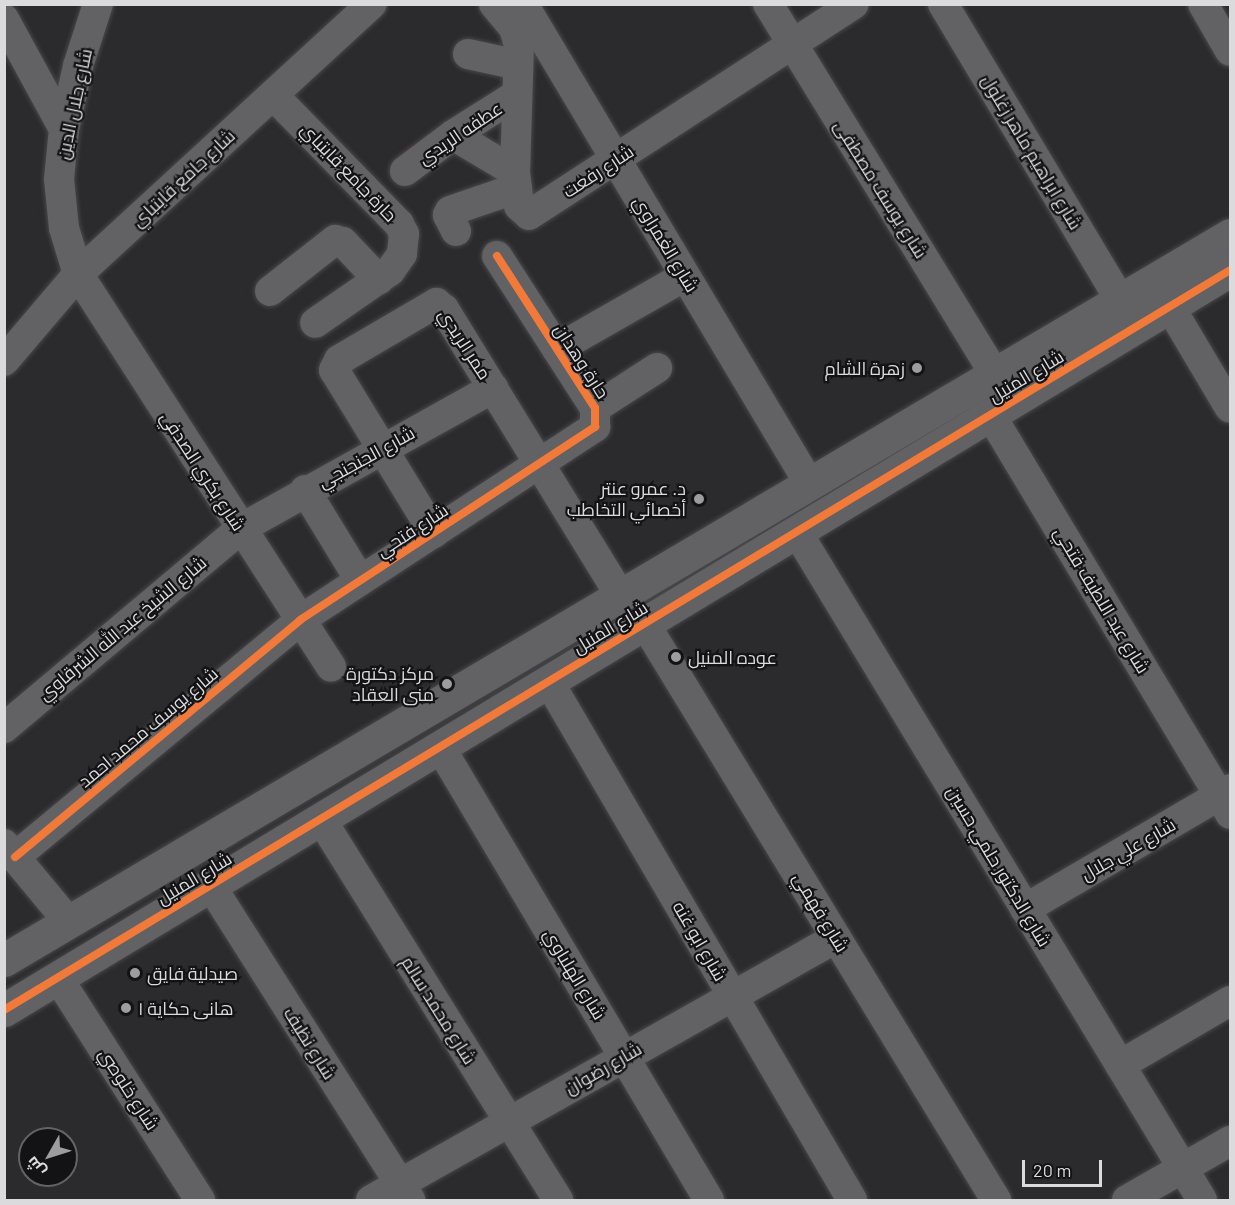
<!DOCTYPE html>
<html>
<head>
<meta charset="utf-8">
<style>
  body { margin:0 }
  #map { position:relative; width:1235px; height:1205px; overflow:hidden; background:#2b2a2c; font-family:Barlow,Cairo,sans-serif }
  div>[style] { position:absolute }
  .roads { filter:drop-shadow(0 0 2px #484749) drop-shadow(0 0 2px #484749) }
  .street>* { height:30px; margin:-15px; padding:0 15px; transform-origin:15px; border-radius:15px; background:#626163 }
  .secondary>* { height:33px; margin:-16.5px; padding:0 16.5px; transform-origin:16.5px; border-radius:16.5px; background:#626163 }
  .cycleway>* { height:8px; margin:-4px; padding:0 4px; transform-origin:4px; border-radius:4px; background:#f17a3a }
  .dots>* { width:16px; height:16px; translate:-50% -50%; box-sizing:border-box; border:3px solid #131214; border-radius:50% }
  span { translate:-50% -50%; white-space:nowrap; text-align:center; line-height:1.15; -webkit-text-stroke:4.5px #131214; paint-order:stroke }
  .street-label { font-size:18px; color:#dbdadd }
  .poi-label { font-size:18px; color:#dbdadd }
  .right { translate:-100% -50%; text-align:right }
  .left { translate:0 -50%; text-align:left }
  .frame { position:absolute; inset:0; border:6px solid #dbdadd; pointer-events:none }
  .north { position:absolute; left:18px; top:1127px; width:60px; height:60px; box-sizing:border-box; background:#131214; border:2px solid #636264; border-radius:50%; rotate:231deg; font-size:16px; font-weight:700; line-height:24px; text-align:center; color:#dbdadd }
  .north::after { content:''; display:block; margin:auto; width:21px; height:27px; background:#9d9c9f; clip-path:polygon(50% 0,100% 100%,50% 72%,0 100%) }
  .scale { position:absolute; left:1022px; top:1160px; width:80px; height:27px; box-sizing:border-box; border:3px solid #dbdadd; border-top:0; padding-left:8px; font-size:18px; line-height:21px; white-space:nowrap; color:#dbdadd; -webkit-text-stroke:4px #131214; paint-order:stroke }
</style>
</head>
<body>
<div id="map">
  <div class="roads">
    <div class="street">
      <i style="left:98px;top:4px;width:65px;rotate:107.9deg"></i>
      <i style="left:78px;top:66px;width:65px;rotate:102.5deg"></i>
      <i style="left:64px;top:129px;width:50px;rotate:95.7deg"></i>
      <i style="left:59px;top:179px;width:49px;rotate:84.2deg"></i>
      <i style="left:64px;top:228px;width:48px;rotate:73.1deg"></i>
      <i style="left:78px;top:274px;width:467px;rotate:57.2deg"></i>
      <i style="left:494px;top:4px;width:31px;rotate:50deg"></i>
      <i style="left:514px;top:28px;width:19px;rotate:74deg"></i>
      <i style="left:519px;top:46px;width:126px;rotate:91.8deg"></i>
      <i style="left:515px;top:172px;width:34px;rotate:83deg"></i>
      <i style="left:519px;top:206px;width:13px;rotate:42deg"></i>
      <i style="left:529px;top:215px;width:387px;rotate:-33deg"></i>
      <i style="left:523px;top:4px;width:558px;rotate:59.16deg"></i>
      <i style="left:768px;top:4px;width:434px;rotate:58.5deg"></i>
      <i style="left:943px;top:4px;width:345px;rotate:59.1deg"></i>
      <i style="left:1203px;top:4px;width:54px;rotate:60.1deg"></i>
      <i style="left:4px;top:19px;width:125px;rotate:61.4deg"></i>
      <i style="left:468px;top:54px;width:51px;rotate:12.4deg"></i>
      <i style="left:273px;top:95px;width:180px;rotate:45.7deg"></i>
      <i style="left:399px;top:224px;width:11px;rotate:63deg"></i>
      <i style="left:404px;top:234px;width:20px;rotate:96deg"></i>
      <i style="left:402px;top:254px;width:21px;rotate:125deg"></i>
      <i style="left:390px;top:271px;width:91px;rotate:145.3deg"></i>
      <i style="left:453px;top:135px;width:72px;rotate:30.8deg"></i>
      <i style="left:405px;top:171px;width:60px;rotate:-36.9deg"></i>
      <i style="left:453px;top:135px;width:75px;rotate:-32.4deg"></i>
      <i style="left:456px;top:231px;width:18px;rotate:-117deg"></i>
      <i style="left:448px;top:215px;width:4px;rotate:-63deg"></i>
      <i style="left:450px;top:211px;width:71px;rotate:-18.9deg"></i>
      <i style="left:270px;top:291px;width:83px;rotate:-38.1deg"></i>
      <i style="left:335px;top:240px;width:8px;rotate:14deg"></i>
      <i style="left:343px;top:242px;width:52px;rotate:46.5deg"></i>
      <i style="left:1170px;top:307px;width:117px;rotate:59.3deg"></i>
      <i style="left:557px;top:349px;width:147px;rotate:-29.7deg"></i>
      <i style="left:4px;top:361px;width:114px;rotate:-49.6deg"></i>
      <i style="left:78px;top:274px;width:399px;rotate:-42.6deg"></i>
      <i style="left:978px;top:394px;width:490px;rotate:59deg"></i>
      <i style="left:595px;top:408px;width:74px;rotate:-32.8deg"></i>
      <i style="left:305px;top:490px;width:105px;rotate:58.6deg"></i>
      <i style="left:797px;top:532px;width:781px;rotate:58.77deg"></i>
      <i style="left:434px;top:533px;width:191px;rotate:-121.5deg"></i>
      <i style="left:334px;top:370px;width:11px;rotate:-63deg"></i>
      <i style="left:339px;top:360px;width:113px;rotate:-30.4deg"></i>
      <i style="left:436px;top:303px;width:10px;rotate:37deg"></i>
      <i style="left:444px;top:309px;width:336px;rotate:58.4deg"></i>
      <i style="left:645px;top:624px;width:675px;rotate:58.64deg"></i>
      <i style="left:549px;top:682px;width:600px;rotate:59.67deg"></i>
      <i style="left:4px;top:728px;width:309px;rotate:-40.1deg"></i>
      <i style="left:240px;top:529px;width:290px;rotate:-29.1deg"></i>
      <i style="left:440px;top:747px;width:527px;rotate:59.3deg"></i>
      <i style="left:321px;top:819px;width:449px;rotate:58.1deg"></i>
      <i style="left:4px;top:844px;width:99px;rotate:50.3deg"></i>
      <i style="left:15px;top:857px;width:371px;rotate:-39.7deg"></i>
      <i style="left:300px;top:620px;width:353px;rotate:-33.2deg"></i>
      <i style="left:595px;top:427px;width:19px;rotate:-90deg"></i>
      <i style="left:595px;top:408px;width:181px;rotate:-122.8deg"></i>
      <i style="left:211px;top:886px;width:372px;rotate:57.6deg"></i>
      <i style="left:1025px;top:909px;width:238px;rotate:-30.3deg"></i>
      <i style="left:58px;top:978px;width:264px;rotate:57.4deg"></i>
      <i style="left:1120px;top:1065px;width:127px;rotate:-30.2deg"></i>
      <i style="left:371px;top:1200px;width:534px;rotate:-29.4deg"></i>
      <i style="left:1127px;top:1200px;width:119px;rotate:-29.8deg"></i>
    </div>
    <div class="secondary">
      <i style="left:4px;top:960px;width:1424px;rotate:-30.6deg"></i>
      <i style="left:4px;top:1010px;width:1432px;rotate:-31.11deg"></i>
    </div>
  </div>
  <div class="cycleway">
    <i style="left:15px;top:857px;width:371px;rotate:-39.7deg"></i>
    <i style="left:300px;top:620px;width:353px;rotate:-33.2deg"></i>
    <i style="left:595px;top:427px;width:19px;rotate:-90deg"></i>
    <i style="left:595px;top:408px;width:181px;rotate:-122.8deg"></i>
    <i style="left:4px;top:1010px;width:1432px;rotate:-31.11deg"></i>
  </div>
  <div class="dots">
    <i style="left:917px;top:368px;background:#9d9c9f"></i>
    <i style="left:699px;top:499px;background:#9d9c9f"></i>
    <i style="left:676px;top:657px;background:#9d9c9f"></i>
    <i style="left:447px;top:684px;background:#9d9c9f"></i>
    <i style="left:135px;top:973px;background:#9d9c9f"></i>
    <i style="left:126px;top:1008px;background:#9d9c9f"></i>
  </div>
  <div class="street-label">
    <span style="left:74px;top:104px;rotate:-78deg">شارع جلال الدين</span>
    <span style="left:460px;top:133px;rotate:-34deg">عطفه الريدي</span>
    <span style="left:1032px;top:152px;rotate:59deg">شارع ابراهيم ماهر زغلول</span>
    <span style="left:598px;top:171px;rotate:-33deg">شارع رفعت</span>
    <span style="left:349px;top:172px;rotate:46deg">حارة جامع قايتباي</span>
    <span style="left:183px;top:178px;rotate:-43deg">شارع جامع قايتباي</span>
    <span style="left:881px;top:189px;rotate:58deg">شارع يوسف مصطفى</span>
    <span style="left:666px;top:244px;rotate:59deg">شارع الغمراوي</span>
    <span style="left:465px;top:344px;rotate:57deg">ممر الريدي</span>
    <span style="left:582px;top:361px;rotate:57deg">حارة وهدان</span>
    <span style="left:1026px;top:376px;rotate:-31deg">شارع المنيل</span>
    <span style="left:366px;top:457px;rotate:-29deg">شارع الجنجنجي</span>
    <span style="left:203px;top:471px;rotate:57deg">شارع بكري الصدفي</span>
    <span style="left:412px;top:530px;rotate:-33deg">شارع فتحي</span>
    <span style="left:1102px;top:600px;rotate:59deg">شارع عبد اللطيف فتحي</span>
    <span style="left:610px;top:627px;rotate:-31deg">شارع المنيل</span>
    <span style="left:122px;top:628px;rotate:-40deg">شارع الشيخ عبد الله الشرقاوي</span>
    <span style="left:148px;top:727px;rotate:-40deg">شارع يوسف محمد احمد</span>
    <span style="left:1128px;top:849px;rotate:-30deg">شارع علي جلال</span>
    <span style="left:999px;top:866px;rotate:59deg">شارع الدكتور حلمي حسين</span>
    <span style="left:194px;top:878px;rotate:-31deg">شارع المنيل</span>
    <span style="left:821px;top:912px;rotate:59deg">شارع فهمي</span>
    <span style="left:700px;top:941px;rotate:60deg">شارع ابو غنه</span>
    <span style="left:575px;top:974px;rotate:59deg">شارع الهلباوي</span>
    <span style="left:439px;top:1010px;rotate:58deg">شارع محمد سالم</span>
    <span style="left:310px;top:1043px;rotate:58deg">شارع نظيف</span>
    <span style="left:603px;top:1068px;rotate:-30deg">شارع رضوان</span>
    <span style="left:129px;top:1089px;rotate:57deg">شارع خلوصي</span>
  </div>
  <div class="poi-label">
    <span class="right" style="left:905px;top:368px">زهرة الشام</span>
    <span class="right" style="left:686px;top:499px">د. عمرو عنتر<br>أخصائي التخاطب</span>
    <span class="left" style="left:688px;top:657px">عوده المنيل</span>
    <span class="right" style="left:434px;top:684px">مركز دكتورة<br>منى العقاد</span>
    <span class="left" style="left:147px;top:973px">صيدلية فايق</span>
    <span class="left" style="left:138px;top:1008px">هانى حكاية ١</span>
  </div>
  <div class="frame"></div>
  <div class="north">ش</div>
  <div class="scale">20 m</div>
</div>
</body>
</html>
